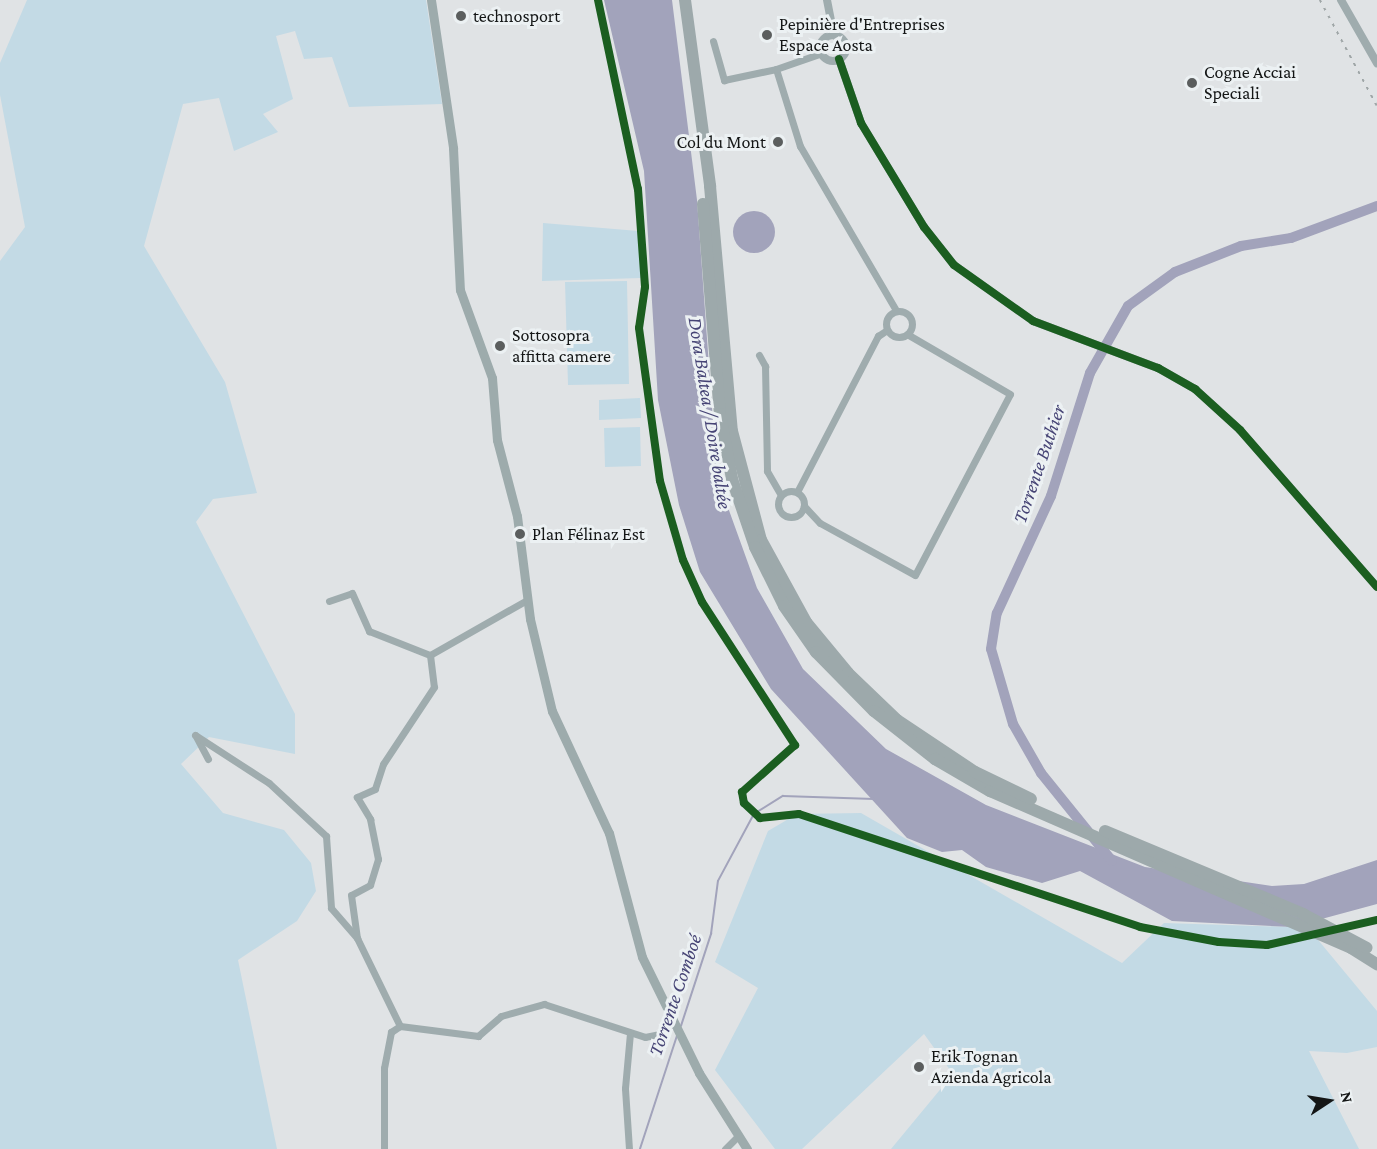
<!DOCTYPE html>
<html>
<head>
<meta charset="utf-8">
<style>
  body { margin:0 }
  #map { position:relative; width:1377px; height:1149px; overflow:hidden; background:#e0e3e5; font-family:"Crimson Pro",serif }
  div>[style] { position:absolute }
  .green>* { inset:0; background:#c3dae5 }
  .water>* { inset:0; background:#a2a3bb }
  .round { border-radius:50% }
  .stream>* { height:1.5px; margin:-0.75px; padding:0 0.75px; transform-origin:0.75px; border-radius:0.75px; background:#a2a3bb }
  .river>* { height:10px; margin:-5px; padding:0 5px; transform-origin:5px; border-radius:5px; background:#a2a3bb }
  .minor>* { height:7px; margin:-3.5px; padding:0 3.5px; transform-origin:3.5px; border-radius:3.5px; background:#9facae }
  .minor>.ring { margin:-3.5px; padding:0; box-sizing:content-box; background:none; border:7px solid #9facae; border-radius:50% }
  .tertiary>* { height:8px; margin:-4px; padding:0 4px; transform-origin:4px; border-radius:4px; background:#9facae }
  .tertiary>.ring { margin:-4px; padding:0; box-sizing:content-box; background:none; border:8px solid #9facae; border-radius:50% }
  .secondary>* { height:9px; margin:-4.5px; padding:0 4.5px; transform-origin:4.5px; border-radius:4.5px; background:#9dabac }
  .motorway>* { height:12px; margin:-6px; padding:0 6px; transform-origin:6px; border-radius:6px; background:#9da9ab }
  .rail>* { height:1.5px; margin-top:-0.75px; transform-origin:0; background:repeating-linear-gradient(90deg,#9fa6a7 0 3px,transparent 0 9px) }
  .motorway-bridge>* { height:12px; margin:-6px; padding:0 6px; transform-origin:6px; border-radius:6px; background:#9da9ab }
  .cycleway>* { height:8px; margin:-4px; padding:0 4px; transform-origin:4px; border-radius:4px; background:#1b5e20 }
  .dots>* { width:16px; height:16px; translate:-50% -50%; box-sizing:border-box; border:3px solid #ecf1f3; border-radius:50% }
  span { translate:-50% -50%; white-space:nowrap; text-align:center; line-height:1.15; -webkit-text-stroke:6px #ecf1f3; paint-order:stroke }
  .poi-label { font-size:18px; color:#141616 }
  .left { translate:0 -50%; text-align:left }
  .right { translate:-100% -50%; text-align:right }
  .water-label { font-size:20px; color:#464475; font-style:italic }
  .north { position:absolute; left:1299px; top:1071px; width:60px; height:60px; -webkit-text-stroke:4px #ecf1f3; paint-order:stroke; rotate:78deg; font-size:16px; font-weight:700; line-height:24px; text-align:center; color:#141616 }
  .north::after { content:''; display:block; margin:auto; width:21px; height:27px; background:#141616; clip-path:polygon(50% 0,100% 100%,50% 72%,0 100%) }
</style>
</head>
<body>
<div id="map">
  <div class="green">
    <i style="clip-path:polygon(27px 0,426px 0,442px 104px,349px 107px,332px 57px,304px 59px,295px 31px,276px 36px,293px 99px,263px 114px,278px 132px,234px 151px,219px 98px,183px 104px,144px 246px,225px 382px,257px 493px,213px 499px,196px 522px,295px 714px,295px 754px,209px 737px,181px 764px,223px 813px,284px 830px,311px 863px,316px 891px,297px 921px,238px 960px,277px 1149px,0 1149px,0 261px,25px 227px,0 95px,0 63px)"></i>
    <i style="clip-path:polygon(543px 223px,638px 231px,641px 278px,542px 281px)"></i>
    <i style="clip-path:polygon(627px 281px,629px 384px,568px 385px,565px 282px)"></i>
    <i style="clip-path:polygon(640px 398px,641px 418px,599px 420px,599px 400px)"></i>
    <i style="clip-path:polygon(640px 427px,641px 466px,605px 467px,604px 428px)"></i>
    <i style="clip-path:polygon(861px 813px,1122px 963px,1164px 923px,1292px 927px,1314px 935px,1377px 1011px,1377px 1047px,1347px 1053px,1309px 1051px,1359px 1149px,891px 1149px,953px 1074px,924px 1034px,802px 1149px,775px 1149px,715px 1070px,758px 988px,715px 962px,768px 831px,797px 814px)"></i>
  </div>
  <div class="water">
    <i style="clip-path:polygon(604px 0,672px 0,697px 200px,717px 477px,757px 588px,803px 669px,886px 749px,986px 805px,1145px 867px,1272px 886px,1304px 884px,1377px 860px,1377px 904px,1292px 927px,1172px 921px,1080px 871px,1042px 883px,986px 867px,962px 850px,942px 852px,907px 838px,771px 689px,700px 572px,679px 505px,658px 400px,644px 171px)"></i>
    <i class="round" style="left:733px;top:211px;width:42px;height:42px"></i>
  </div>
  <div class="stream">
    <i style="left:681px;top:1026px;width:97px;rotate:-71.9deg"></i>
    <i style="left:711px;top:934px;width:53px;rotate:-82.5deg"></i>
    <i style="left:718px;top:881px;width:76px;rotate:-61.8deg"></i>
    <i style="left:754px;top:814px;width:34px;rotate:-32deg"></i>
    <i style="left:783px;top:796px;width:91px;rotate:1.9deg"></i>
    <i style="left:640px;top:1149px;width:119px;rotate:-71.9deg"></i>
  </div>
  <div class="river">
    <i style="left:1112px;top:861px;width:113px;rotate:-128.9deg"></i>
    <i style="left:1041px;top:773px;width:56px;rotate:-119.7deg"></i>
    <i style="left:1013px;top:724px;width:78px;rotate:-106.3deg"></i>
    <i style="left:991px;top:649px;width:36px;rotate:-81deg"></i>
    <i style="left:997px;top:613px;width:129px;rotate:-65.2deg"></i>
    <i style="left:1051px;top:496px;width:129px;rotate:-72.4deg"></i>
    <i style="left:1090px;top:373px;width:77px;rotate:-60.4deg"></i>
    <i style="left:1128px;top:306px;width:58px;rotate:-35.9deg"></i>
    <i style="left:1175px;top:272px;width:71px;rotate:-21.5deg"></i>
    <i style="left:1241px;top:246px;width:51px;rotate:-9.1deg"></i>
    <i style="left:1291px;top:238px;width:92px;rotate:-20.4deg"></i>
  </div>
  <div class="minor">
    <i style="left:713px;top:41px;width:41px;rotate:74.2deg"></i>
    <i style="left:724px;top:80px;width:53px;rotate:-11.9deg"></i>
    <i style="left:776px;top:69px;width:81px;rotate:72.7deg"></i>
    <i style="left:800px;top:146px;width:190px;rotate:59.7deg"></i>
    <i style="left:776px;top:69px;width:49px;rotate:-19.2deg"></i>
    <i class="ring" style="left:886px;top:311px;width:19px;height:19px"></i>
    <i style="left:759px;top:355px;width:13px;rotate:61deg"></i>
    <i style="left:765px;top:366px;width:105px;rotate:88.9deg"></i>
    <i style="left:767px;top:471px;width:28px;rotate:60deg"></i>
    <i class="ring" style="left:778px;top:491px;width:19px;height:19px"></i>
    <i style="left:797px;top:492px;width:176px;rotate:-62.6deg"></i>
    <i style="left:878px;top:336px;width:11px;rotate:-34deg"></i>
    <i style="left:804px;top:506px;width:23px;rotate:47deg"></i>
    <i style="left:820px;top:523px;width:108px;rotate:28.7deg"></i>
    <i style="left:915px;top:575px;width:204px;rotate:-62.3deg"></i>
    <i style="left:1010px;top:394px;width:119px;rotate:-149.8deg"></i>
    <i style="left:329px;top:601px;width:24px;rotate:-19deg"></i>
    <i style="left:352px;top:593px;width:42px;rotate:65.9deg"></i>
    <i style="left:369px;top:631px;width:66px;rotate:21.5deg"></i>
    <i style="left:430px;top:655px;width:112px;rotate:-29.6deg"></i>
    <i style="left:430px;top:655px;width:32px;rotate:83deg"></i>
    <i style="left:434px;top:687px;width:92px;rotate:123.5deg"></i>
    <i style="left:383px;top:764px;width:26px;rotate:108deg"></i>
    <i style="left:375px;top:789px;width:20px;rotate:156deg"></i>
    <i style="left:357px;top:797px;width:26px;rotate:59deg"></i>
    <i style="left:370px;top:819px;width:41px;rotate:78.7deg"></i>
    <i style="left:378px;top:859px;width:27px;rotate:107deg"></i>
    <i style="left:370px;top:885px;width:21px;rotate:152deg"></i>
    <i style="left:351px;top:895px;width:43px;rotate:82.1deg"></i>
    <i style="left:357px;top:938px;width:98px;rotate:64deg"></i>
    <i style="left:400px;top:1026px;width:79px;rotate:7.3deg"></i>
    <i style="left:478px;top:1036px;width:30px;rotate:-41deg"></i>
    <i style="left:501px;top:1016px;width:45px;rotate:-15.6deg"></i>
    <i style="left:544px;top:1004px;width:106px;rotate:18.1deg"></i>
    <i style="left:645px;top:1037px;width:14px;rotate:-12deg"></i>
    <i style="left:659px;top:1034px;width:21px;rotate:-61deg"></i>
    <i style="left:208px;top:759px;width:27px;rotate:-118deg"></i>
    <i style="left:195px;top:735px;width:88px;rotate:33deg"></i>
    <i style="left:269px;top:783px;width:78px;rotate:42.9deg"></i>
    <i style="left:326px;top:836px;width:72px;rotate:86deg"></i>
    <i style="left:331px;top:908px;width:40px;rotate:49deg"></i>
    <i style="left:384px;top:1149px;width:81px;rotate:-90deg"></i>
    <i style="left:384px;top:1068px;width:37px;rotate:-79deg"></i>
    <i style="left:391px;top:1032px;width:11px;rotate:-34deg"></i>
    <i style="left:629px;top:1149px;width:61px;rotate:-93.8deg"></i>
    <i style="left:625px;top:1088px;width:55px;rotate:-84.8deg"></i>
    <i style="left:725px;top:1149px;width:18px;rotate:-45deg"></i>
  </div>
  <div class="tertiary">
    <i style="left:827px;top:0;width:36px;rotate:79deg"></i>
    <i style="left:1341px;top:0;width:73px;rotate:60.3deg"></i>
    <i class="ring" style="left:820px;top:35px;width:18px;height:18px"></i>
    <i style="left:839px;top:59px;width:68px;rotate:71deg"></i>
    <i style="left:861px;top:123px;width:122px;rotate:58.8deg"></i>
    <i style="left:924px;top:227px;width:48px;rotate:51.7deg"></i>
    <i style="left:954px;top:265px;width:97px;rotate:35.3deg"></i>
    <i style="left:1033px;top:321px;width:134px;rotate:20.6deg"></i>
    <i style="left:1158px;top:368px;width:43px;rotate:29.6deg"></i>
    <i style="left:1195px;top:389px;width:61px;rotate:42.3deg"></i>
    <i style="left:1240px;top:430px;width:208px;rotate:48.9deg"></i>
  </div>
  <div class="secondary">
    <i style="left:431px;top:0;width:150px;rotate:81.5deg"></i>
    <i style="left:453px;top:148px;width:142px;rotate:87.2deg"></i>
    <i style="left:460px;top:290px;width:94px;rotate:70deg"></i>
    <i style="left:492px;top:378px;width:62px;rotate:85.4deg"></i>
    <i style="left:497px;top:440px;width:79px;rotate:75.3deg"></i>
    <i style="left:517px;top:516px;width:104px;rotate:82.8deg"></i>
    <i style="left:530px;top:619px;width:95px;rotate:76.6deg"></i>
    <i style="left:552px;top:711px;width:135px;rotate:65deg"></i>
    <i style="left:609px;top:833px;width:128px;rotate:75.1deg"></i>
    <i style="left:642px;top:957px;width:129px;rotate:63.8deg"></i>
    <i style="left:699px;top:1073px;width:90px;rotate:57.7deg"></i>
  </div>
  <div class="motorway">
    <i style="left:685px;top:0;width:188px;rotate:82.3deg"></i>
    <i style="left:710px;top:186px;width:246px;rotate:84.9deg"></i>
    <i style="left:732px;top:431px;width:113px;rotate:75.1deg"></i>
    <i style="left:761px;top:540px;width:94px;rotate:61.2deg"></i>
    <i style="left:806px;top:622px;width:66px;rotate:50.5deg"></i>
    <i style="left:848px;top:673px;width:68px;rotate:43.8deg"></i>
    <i style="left:897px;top:720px;width:94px;rotate:33.7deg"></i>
    <i style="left:703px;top:204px;width:211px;rotate:85.4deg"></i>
    <i style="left:720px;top:414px;width:66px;rotate:79.5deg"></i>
    <i style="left:732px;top:479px;width:72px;rotate:71.3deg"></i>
    <i style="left:755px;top:547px;width:66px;rotate:63.8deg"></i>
    <i style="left:784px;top:606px;width:56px;rotate:55.2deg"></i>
    <i style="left:816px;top:652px;width:83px;rotate:45.5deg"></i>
    <i style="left:874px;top:711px;width:78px;rotate:38.2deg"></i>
    <i style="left:1351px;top:948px;width:31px;rotate:32deg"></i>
  </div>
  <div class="rail">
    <i style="left:1320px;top:0;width:120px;rotate:61.7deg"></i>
  </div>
  <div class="motorway-bridge">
    <i style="left:935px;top:759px;width:64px;rotate:30.2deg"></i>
    <i style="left:990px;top:791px;width:394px;rotate:23.5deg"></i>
    <i style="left:975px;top:772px;width:62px;rotate:25.7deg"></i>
    <i style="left:1105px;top:831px;width:215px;rotate:22.7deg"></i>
    <i style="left:1303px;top:914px;width:72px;rotate:28deg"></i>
  </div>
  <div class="cycleway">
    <i style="left:598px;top:0;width:193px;rotate:78.1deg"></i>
    <i style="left:638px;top:189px;width:98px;rotate:85.9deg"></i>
    <i style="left:645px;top:287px;width:41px;rotate:98.3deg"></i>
    <i style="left:639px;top:328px;width:154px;rotate:82.2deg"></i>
    <i style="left:660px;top:481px;width:82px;rotate:73.8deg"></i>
    <i style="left:683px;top:560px;width:46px;rotate:65.7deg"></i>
    <i style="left:702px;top:602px;width:171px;rotate:57deg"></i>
    <i style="left:795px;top:745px;width:71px;rotate:138.4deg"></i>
    <i style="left:742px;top:792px;width:11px;rotate:80deg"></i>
    <i style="left:744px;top:803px;width:22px;rotate:43deg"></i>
    <i style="left:760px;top:818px;width:39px;rotate:-6deg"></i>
    <i style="left:799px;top:814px;width:359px;rotate:18.3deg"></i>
    <i style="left:1140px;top:927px;width:80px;rotate:10.8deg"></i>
    <i style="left:1219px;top:942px;width:48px;rotate:3.6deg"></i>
    <i style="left:1267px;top:945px;width:113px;rotate:-12.8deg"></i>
    <i style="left:839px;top:59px;width:68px;rotate:71deg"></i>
    <i style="left:861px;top:123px;width:122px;rotate:58.8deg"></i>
    <i style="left:924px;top:227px;width:48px;rotate:51.7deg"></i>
    <i style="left:954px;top:265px;width:97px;rotate:35.3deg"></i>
    <i style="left:1033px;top:321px;width:134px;rotate:20.6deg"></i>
    <i style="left:1158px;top:368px;width:43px;rotate:29.6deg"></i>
    <i style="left:1195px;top:389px;width:61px;rotate:42.3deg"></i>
    <i style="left:1240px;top:430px;width:208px;rotate:48.9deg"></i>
  </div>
  <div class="dots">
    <i style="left:461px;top:16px;background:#5b5e5e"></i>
    <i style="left:767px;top:35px;background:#5b5e5e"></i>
    <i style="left:1192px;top:83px;background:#5b5e5e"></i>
    <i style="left:778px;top:142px;background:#5b5e5e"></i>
    <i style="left:500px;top:346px;background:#5b5e5e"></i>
    <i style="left:520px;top:534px;background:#5b5e5e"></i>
    <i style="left:919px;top:1067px;background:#5b5e5e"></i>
  </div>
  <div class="poi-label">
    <span class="left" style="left:473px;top:16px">technosport</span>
    <span class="left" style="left:779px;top:35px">Pepinière d'Entreprises<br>Espace Aosta</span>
    <span class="left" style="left:1204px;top:83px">Cogne Acciai<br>Speciali</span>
    <span class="right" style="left:766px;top:142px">Col du Mont</span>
    <span class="left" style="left:512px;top:346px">Sottosopra<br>affitta camere</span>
    <span class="left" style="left:532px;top:534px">Plan Félinaz Est</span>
    <span class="left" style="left:931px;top:1067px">Erik Tognan<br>Azienda Agricola</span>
  </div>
  <div class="water-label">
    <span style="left:710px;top:413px;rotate:81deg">Dora Baltea / Doire baltée</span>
    <span style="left:1039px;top:464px;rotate:-71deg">Torrente Buthier</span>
    <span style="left:675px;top:995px;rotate:-71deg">Torrente Comboé</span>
  </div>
  <div class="north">N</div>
</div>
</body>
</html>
